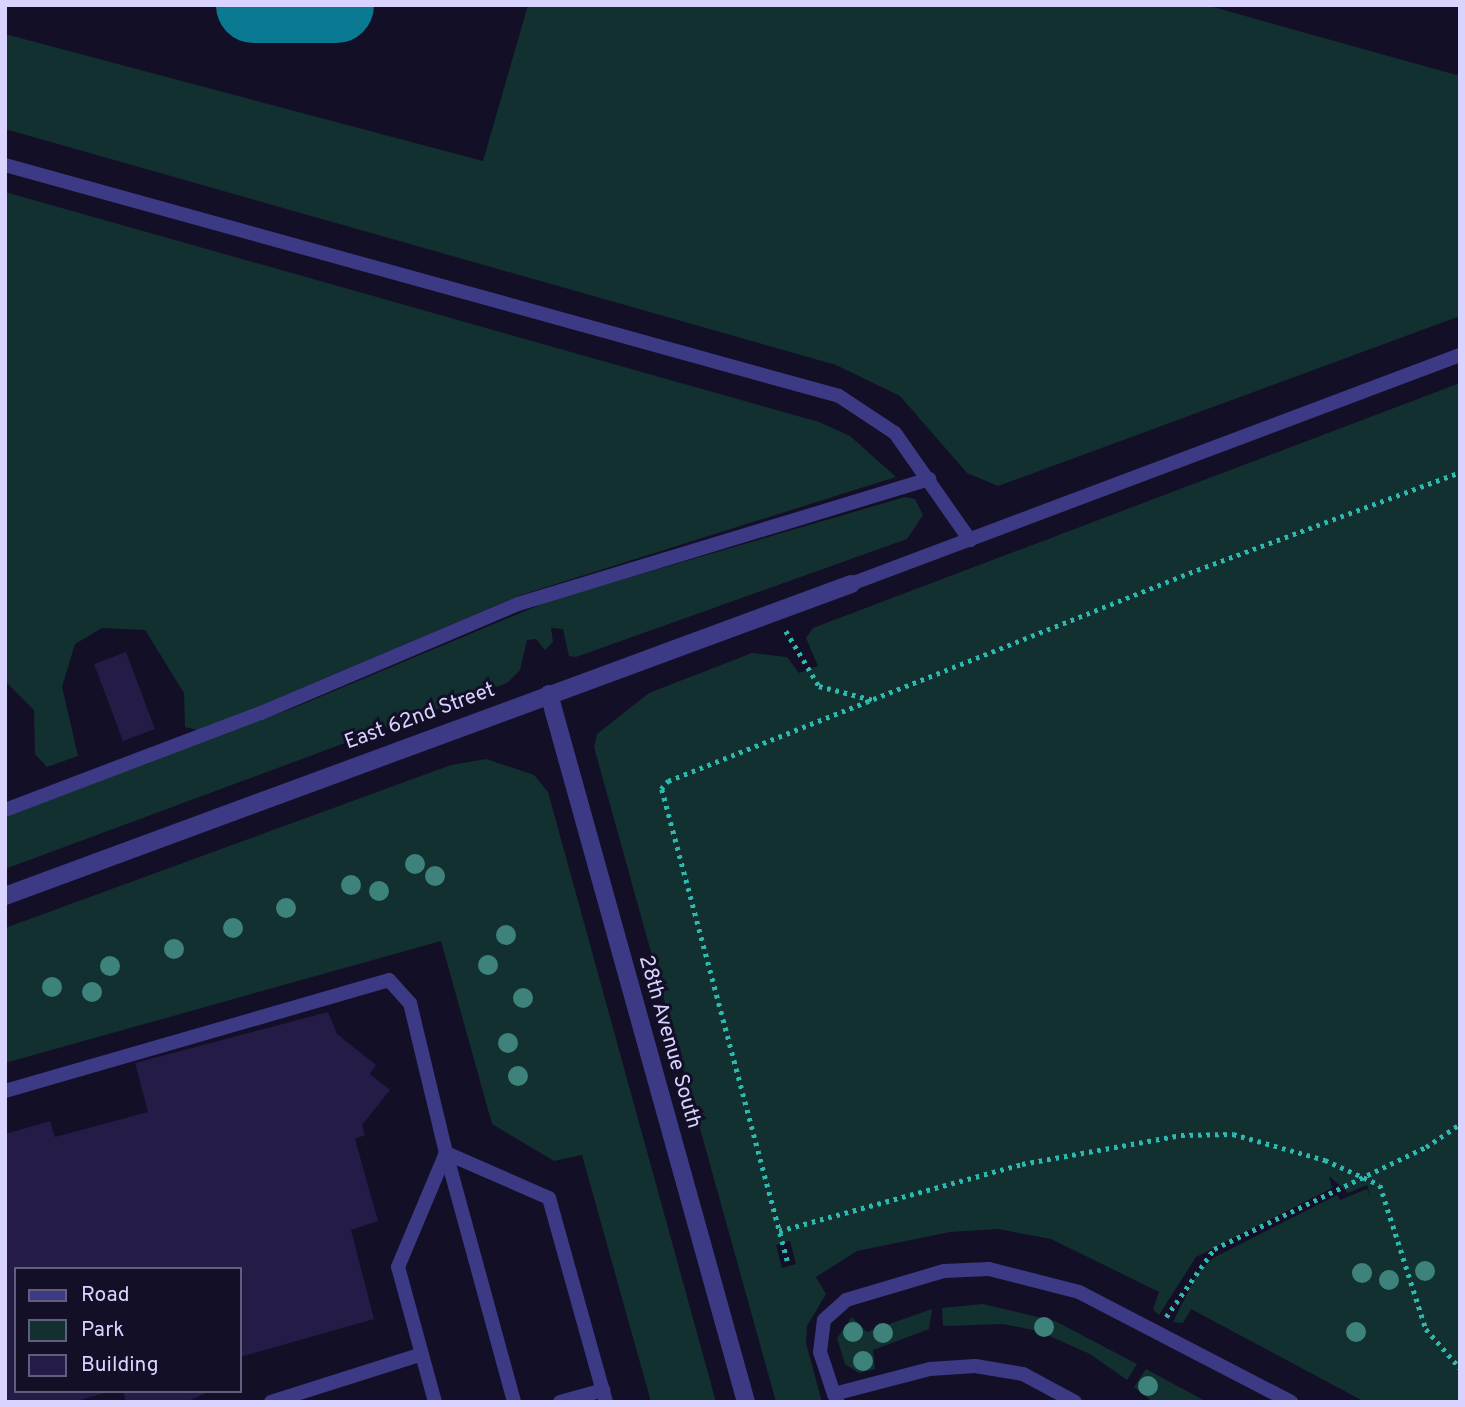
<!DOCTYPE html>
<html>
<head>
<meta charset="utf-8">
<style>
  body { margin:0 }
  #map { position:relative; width:1465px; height:1407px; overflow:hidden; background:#130f26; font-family:Overpass,sans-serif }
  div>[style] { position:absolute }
  .green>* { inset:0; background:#12302f }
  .taxiway>* { height:75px; margin:-37.5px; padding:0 37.5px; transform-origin:37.5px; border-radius:37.5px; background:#0a7a92 }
  .building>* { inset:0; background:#241b47 }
  .path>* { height:4.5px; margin-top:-2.25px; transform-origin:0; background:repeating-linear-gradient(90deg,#2fb8b0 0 3.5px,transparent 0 8.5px) }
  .service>* { height:14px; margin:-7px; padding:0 7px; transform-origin:7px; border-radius:7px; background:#3d3a85 }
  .minor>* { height:18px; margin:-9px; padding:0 9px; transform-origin:9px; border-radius:9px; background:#3d3a85 }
  .trees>* { width:20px; height:20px; margin:-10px; border-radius:50%; background:#3d827b }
  span { translate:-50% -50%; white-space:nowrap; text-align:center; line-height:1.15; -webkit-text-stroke:6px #130f26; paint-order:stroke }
  .street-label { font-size:21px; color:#d9d4ff }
  .frame { position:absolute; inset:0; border:7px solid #d9d4ff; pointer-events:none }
  .legend { position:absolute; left:14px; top:1267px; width:228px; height:126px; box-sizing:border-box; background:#130f26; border:2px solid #625e7d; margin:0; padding:9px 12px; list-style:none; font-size:21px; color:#d9d4ff }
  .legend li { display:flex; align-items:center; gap:14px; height:35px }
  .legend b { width:35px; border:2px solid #625e7d }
</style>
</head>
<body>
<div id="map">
  <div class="green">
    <i style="clip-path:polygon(528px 5px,1206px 5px,1460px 76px,1460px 316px,998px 486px,967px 473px,900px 396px,836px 365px,5px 129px,5px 34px,483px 161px)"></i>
    <i style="clip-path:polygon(5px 192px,819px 422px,850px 436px,896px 477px,518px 596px,201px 731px,185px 727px,184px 693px,145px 630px,102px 628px,75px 644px,62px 687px,78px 756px,47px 767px,35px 754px,34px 710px,5px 681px)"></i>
    <i style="clip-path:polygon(evenodd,1460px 383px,1460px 1402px,1365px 1402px,1191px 1309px,1183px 1323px,1173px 1322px,1197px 1274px,1213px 1258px,1337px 1195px,1340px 1200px,1367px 1189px,1371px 1198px,1367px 1185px,1348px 1193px,1329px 1176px,1332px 1188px,1196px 1257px,1159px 1315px,1153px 1309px,1159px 1292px,1051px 1239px,998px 1229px,950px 1232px,857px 1251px,816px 1277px,826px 1294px,807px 1326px,806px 1343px,822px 1402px,776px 1402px,594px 747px,597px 734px,649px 693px,752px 653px,787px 657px,799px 673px,818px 666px,806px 638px,813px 628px,1460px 383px,790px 1241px,796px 1264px,782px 1268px,776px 1245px,790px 1241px)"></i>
    <i style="clip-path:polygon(905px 497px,915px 499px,923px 515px,907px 539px,576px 657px,569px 656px,563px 629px,551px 628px,553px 642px,545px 650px,536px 639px,527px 640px,520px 670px,507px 683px,5px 869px,5px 816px,291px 709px,549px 601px)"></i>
    <i style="clip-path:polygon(486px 759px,534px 775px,548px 792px,716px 1402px,651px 1402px,582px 1155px,554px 1161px,492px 1124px,441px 941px,5px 1063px,5px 928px,451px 765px)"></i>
    <i style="clip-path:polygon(983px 1304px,1055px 1321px,1137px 1364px,1127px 1380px,1090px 1354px,1038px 1331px,1003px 1324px,943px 1326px,942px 1308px)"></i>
    <i style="clip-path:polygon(932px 1309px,929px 1329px,873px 1350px,875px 1369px,859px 1373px,845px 1364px,837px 1338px,852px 1317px,867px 1332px)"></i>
    <i style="clip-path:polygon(1146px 1369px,1207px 1402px,1153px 1402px,1134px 1387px)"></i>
  </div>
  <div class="taxiway">
    <i style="left:253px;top:5px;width:83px"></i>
  </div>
  <div class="building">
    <i style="clip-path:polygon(126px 652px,155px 729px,123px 741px,94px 664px)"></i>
    <i style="clip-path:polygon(328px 1012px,337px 1034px,376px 1065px,370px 1074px,390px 1090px,362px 1125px,365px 1135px,355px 1139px,378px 1221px,351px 1230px,374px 1319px,240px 1357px,240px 1269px,16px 1269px,16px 1391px,108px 1392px,73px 1402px,5px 1402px,5px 1134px,50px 1121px,55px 1137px,148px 1112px,135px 1063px)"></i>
    <i style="clip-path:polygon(123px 1391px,208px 1391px,208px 1392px,186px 1402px,126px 1402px)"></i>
  </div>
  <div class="path">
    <i style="left:786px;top:631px;width:64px;rotate:59deg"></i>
    <i style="left:819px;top:686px;width:56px;rotate:14.5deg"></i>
    <i style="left:779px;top:1231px;width:252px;rotate:-15.4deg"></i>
    <i style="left:1022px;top:1164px;width:162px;rotate:-10.3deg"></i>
    <i style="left:1181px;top:1135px;width:52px;rotate:-1.1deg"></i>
    <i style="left:1233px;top:1134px;width:96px;rotate:15.8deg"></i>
    <i style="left:1325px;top:1160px;width:60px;rotate:24.4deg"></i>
    <i style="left:1380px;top:1185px;width:151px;rotate:72.3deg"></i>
    <i style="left:1426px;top:1329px;width:52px;rotate:48.9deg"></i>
    <i style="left:787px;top:1261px;width:489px;rotate:-104.9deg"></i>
    <i style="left:661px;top:789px;width:11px;rotate:-49deg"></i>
    <i style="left:668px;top:781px;width:570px;rotate:-21.75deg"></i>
    <i style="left:1197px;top:570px;width:281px;rotate:-20.4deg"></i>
    <i style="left:1166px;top:1317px;width:83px;rotate:-54.8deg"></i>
    <i style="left:1214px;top:1249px;width:235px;rotate:-25.7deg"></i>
    <i style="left:1426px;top:1147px;width:41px;rotate:-34.1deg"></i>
  </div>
  <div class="service">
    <i style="left:5px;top:165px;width:865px;rotate:15.48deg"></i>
    <i style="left:839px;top:396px;width:67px;rotate:33.5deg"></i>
    <i style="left:895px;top:433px;width:131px;rotate:55deg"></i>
    <i style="left:851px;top:584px;width:651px;rotate:-20.61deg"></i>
    <i style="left:5px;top:810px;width:274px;rotate:-20.8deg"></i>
    <i style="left:261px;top:713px;width:279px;rotate:-23deg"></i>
    <i style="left:518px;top:604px;width:430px;rotate:-16.9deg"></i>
    <i style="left:5px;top:1091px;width:400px;rotate:-16.1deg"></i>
    <i style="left:389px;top:980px;width:31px;rotate:48deg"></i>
    <i style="left:410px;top:1003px;width:154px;rotate:76.5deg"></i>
    <i style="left:446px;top:1153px;width:112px;rotate:23.6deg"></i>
    <i style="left:549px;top:1198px;width:212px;rotate:74.4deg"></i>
    <i style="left:446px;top:1153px;width:258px;rotate:74.7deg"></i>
    <i style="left:834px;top:1394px;width:44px;rotate:-108.4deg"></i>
    <i style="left:820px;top:1352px;width:32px;rotate:-83deg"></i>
    <i style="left:824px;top:1320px;width:30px;rotate:-42deg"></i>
    <i style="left:846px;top:1300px;width:102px;rotate:-16.5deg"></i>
    <i style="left:944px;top:1271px;width:45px;rotate:-2.5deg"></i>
    <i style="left:989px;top:1269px;width:93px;rotate:14.3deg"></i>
    <i style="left:1079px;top:1292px;width:239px;rotate:27.4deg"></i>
    <i style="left:837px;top:1400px;width:7px;rotate:-117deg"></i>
    <i style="left:834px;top:1394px;width:99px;rotate:-14.6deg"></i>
    <i style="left:930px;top:1369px;width:45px;rotate:-3.8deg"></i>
    <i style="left:975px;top:1366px;width:49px;rotate:9.5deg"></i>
    <i style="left:1023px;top:1374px;width:59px;rotate:28.3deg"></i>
    <i style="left:271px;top:1402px;width:158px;rotate:-17.6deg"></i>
    <i style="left:435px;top:1402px;width:140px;rotate:-105.3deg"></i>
    <i style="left:398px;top:1267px;width:124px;rotate:-67.2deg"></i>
    <i style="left:560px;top:1402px;width:45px;rotate:-15.6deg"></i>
  </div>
  <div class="minor">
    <i style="left:549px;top:694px;width:735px;rotate:74.45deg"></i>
    <i style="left:5px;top:896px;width:902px;rotate:-20.24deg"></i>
  </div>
  <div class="trees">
    <i style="left:415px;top:864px"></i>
    <i style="left:435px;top:876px"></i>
    <i style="left:351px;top:885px"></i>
    <i style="left:379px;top:891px"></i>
    <i style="left:286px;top:908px"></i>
    <i style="left:233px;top:928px"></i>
    <i style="left:506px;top:935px"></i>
    <i style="left:174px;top:949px"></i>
    <i style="left:488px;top:965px"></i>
    <i style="left:110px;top:966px"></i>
    <i style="left:52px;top:987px"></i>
    <i style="left:92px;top:992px"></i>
    <i style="left:523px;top:998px"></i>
    <i style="left:508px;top:1043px"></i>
    <i style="left:518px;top:1076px"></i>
    <i style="left:1425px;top:1271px"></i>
    <i style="left:1362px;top:1273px"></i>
    <i style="left:1389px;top:1280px"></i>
    <i style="left:1044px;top:1327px"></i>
    <i style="left:853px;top:1332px"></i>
    <i style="left:1356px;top:1332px"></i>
    <i style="left:883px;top:1333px"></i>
    <i style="left:863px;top:1361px"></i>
    <i style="left:1148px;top:1386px"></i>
  </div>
  <div class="street-label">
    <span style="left:420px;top:717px;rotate:-20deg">East 62nd Street</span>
    <span style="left:669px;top:1042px;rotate:74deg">28th Avenue South</span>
  </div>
  <div class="frame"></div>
  <ul class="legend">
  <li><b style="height:9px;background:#3d3a85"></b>Road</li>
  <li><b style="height:19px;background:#12302f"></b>Park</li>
  <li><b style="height:19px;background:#241b47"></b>Building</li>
  </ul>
</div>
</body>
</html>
